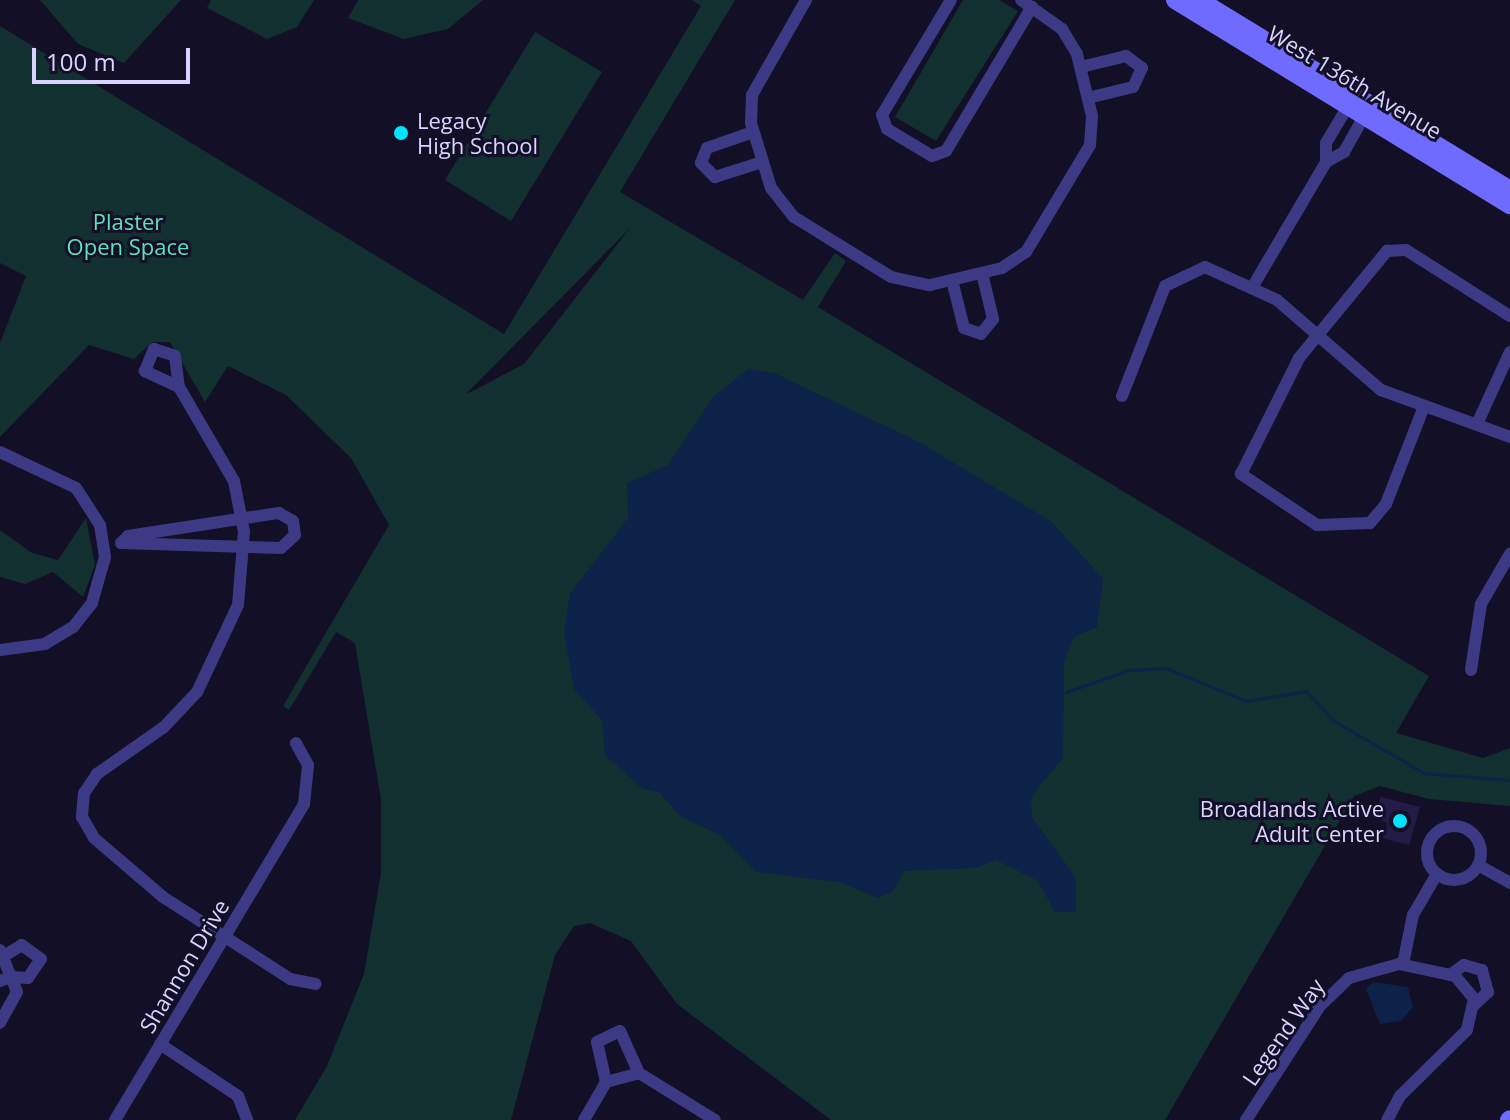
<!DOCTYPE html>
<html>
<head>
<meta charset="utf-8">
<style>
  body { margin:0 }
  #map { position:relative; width:1510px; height:1120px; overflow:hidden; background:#130f26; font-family:"Open Sans",sans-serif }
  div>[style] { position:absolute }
  .green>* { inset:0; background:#12302f }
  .water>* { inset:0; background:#0c2248 }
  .stream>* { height:3px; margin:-1.5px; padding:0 1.5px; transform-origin:1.5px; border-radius:1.5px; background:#0c2248 }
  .building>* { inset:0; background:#241b47 }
  .street>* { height:12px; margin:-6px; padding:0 6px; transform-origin:6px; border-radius:6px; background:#3d3a85 }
  .street>.ring { margin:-6px; padding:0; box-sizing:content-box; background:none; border:12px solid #3d3a85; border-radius:50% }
  .secondary>* { height:18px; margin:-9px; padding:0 9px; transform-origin:9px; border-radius:9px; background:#6f6bff }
  .dots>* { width:22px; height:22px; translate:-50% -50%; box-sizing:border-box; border:4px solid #130f26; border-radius:50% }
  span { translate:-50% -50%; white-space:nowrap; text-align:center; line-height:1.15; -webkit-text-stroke:6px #130f26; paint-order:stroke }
  .street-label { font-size:22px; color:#d9d4ff }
  .poi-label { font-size:22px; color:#d9d4ff }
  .left { translate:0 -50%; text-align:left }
  .right { translate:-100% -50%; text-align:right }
  .park-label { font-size:22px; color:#5fe0c0 }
  .scale { position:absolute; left:32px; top:48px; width:158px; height:36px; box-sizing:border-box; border:4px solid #d9d4ff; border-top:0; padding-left:10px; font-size:24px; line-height:28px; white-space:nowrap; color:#d9d4ff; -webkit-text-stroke:6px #130f26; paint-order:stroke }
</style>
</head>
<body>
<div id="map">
  <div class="green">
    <i style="clip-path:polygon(40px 0,181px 0,124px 63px,78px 44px)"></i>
    <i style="clip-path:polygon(211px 0,314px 0,297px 27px,267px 39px,207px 8px)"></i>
    <i style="clip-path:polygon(358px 0,483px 0,448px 29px,404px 39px,348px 18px)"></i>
    <i style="clip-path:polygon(evenodd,692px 0,735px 0,620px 192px,803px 300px,835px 253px,846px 261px,818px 307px,1429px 676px,1396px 733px,1483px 758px,1510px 748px,1510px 806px,1429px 799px,1380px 786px,1354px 796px,1165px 1120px,831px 1120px,677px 1004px,631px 941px,590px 923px,574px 926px,555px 955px,511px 1120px,295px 1120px,327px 1066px,364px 974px,381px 873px,381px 800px,355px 643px,336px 632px,289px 710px,283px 706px,389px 525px,351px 458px,286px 395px,228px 366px,205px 402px,170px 342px,152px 342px,134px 359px,89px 345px,0 437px,0 343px,26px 276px,0 263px,0 26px,504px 334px,701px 6px,692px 0,630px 228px,524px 364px,467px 394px,467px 393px,630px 228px)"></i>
    <i style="clip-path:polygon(963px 0,999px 0,1018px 11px,936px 141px,895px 117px)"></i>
    <i style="clip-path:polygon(535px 32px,602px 72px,511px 221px,445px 180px)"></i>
    <i style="clip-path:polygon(86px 518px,95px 565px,83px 597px,53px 572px,25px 584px,0 577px,0 530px,32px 553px,58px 560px)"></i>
  </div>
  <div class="water">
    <i style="clip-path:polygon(748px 369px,774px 373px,919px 442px,1052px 522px,1103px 579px,1097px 627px,1074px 637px,1064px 663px,1063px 758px,1031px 797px,1032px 817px,1076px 878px,1076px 912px,1055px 912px,1038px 881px,996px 860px,976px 868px,904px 871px,892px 892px,878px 898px,839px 882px,756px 872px,720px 835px,681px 817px,659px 792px,643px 789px,605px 755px,602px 720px,574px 689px,564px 632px,570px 594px,628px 518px,627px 483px,668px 465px,714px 396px)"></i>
    <i style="clip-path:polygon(1373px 982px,1408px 987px,1413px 1007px,1401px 1021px,1380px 1024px,1366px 989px)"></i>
  </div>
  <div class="stream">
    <i style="left:1066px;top:692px;width:67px;rotate:-19.2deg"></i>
    <i style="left:1129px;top:670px;width:37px;rotate:-3deg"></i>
    <i style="left:1166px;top:668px;width:87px;rotate:22.4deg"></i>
    <i style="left:1246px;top:701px;width:61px;rotate:-9.5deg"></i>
    <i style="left:1306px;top:691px;width:41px;rotate:47deg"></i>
    <i style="left:1334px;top:721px;width:104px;rotate:30deg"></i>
    <i style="left:1424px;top:773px;width:86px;rotate:4.7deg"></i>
  </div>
  <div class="building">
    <i style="clip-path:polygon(1381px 797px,1420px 807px,1409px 845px,1383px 838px,1387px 823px,1373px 816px)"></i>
  </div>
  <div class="street">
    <i style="left:806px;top:0;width:109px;rotate:119.6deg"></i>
    <i style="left:752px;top:95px;width:28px;rotate:92deg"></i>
    <i style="left:751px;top:123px;width:68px;rotate:72.9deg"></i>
    <i style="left:771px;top:188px;width:37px;rotate:52deg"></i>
    <i style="left:794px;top:217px;width:114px;rotate:31.7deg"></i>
    <i style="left:891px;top:277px;width:40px;rotate:12deg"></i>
    <i style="left:930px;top:285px;width:74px;rotate:-13.3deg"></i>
    <i style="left:1002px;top:268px;width:29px;rotate:-34deg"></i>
    <i style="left:1026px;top:252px;width:125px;rotate:-59.1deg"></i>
    <i style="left:1090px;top:145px;width:29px;rotate:-86deg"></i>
    <i style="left:1092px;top:116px;width:64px;rotate:-103.6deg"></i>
    <i style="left:1077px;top:54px;width:29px;rotate:-121deg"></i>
    <i style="left:1062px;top:29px;width:50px;rotate:-144.7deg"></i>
    <i style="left:951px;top:0;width:134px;rotate:121deg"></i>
    <i style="left:882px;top:115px;width:15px;rotate:70deg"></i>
    <i style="left:887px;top:129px;width:52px;rotate:31deg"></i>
    <i style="left:932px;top:156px;width:15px;rotate:-20deg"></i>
    <i style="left:946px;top:151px;width:168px;rotate:-59.2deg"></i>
    <i style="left:1081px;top:67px;width:46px;rotate:-13.7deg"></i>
    <i style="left:1126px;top:56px;width:20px;rotate:37deg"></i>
    <i style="left:1142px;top:68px;width:21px;rotate:115deg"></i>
    <i style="left:1133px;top:87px;width:46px;rotate:166.3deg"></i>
    <i style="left:753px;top:132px;width:49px;rotate:160.8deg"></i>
    <i style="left:707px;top:148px;width:16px;rotate:112deg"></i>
    <i style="left:701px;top:163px;width:20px;rotate:45deg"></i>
    <i style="left:715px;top:177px;width:49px;rotate:-17.7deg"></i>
    <i style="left:1326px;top:162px;width:19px;rotate:-90deg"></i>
    <i style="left:1326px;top:143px;width:49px;rotate:-59.2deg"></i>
    <i style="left:952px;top:280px;width:49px;rotate:76deg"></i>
    <i style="left:964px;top:328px;width:18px;rotate:19deg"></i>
    <i style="left:981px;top:334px;width:19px;rotate:-51deg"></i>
    <i style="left:993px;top:319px;width:47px;rotate:-103.4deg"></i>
    <i style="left:1253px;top:286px;width:144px;rotate:-59.5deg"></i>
    <i style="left:1326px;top:162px;width:21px;rotate:-29deg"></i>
    <i style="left:1344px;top:152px;width:47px;rotate:-60.7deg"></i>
    <i style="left:179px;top:387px;width:38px;rotate:-155deg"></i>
    <i style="left:145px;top:371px;width:24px;rotate:-68deg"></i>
    <i style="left:154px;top:349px;width:22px;rotate:18deg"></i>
    <i style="left:175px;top:356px;width:31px;rotate:83deg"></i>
    <i style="left:179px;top:387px;width:109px;rotate:59.7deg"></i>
    <i style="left:234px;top:481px;width:52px;rotate:78.9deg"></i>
    <i style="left:244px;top:532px;width:73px;rotate:94.7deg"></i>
    <i style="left:238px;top:605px;width:96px;rotate:115.2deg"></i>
    <i style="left:197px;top:692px;width:48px;rotate:133.3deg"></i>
    <i style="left:164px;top:727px;width:82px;rotate:145deg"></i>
    <i style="left:97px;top:774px;width:23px;rotate:124deg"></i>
    <i style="left:84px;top:793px;width:24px;rotate:95deg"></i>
    <i style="left:82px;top:817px;width:24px;rotate:60deg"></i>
    <i style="left:94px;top:838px;width:91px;rotate:40.5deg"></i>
    <i style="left:163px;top:897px;width:151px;rotate:32.8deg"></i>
    <i style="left:290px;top:979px;width:26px;rotate:11deg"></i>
    <i style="left:1122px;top:396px;width:118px;rotate:-68.6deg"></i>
    <i style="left:1165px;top:286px;width:44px;rotate:-25.4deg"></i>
    <i style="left:1205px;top:267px;width:79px;rotate:24.6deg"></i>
    <i style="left:1277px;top:300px;width:138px;rotate:40.9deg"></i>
    <i style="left:1381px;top:390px;width:137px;rotate:20deg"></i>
    <i style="left:1423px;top:409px;width:102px;rotate:111.3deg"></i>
    <i style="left:1386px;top:504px;width:25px;rotate:130deg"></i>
    <i style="left:1370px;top:523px;width:53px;rotate:177.8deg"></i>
    <i style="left:1317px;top:525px;width:92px;rotate:-146.1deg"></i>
    <i style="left:1241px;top:474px;width:130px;rotate:-63.4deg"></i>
    <i style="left:1299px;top:358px;width:139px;rotate:-50.6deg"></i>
    <i style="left:1387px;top:251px;width:19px;rotate:-3deg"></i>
    <i style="left:1406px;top:250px;width:123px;rotate:32.4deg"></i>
    <i style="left:1477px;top:424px;width:79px;rotate:-65.4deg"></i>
    <i style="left:0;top:452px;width:84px;rotate:25.3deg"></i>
    <i style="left:76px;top:488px;width:44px;rotate:57deg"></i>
    <i style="left:100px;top:525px;width:32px;rotate:81deg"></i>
    <i style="left:105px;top:557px;width:48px;rotate:105.8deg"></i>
    <i style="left:92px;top:603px;width:31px;rotate:128deg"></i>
    <i style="left:73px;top:627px;width:33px;rotate:149deg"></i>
    <i style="left:45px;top:644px;width:45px;rotate:172.4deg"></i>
    <i style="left:279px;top:513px;width:16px;rotate:30deg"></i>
    <i style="left:293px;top:521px;width:14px;rotate:82deg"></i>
    <i style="left:295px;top:535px;width:19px;rotate:137deg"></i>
    <i style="left:281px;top:548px;width:160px;rotate:-178.2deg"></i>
    <i style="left:121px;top:543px;width:10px;rotate:-45deg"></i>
    <i style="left:128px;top:536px;width:153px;rotate:-8.7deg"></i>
    <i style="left:1471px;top:670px;width:67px;rotate:-81.4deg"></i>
    <i style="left:1481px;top:604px;width:58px;rotate:-59.9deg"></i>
    <i class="ring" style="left:1427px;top:826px;width:42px;height:42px"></i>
    <i style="left:1478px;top:865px;width:37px;rotate:29deg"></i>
    <i style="left:0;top:950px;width:29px;rotate:68deg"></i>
    <i style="left:11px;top:977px;width:17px;rotate:3deg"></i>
    <i style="left:28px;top:978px;width:23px;rotate:-56deg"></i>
    <i style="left:41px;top:959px;width:24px;rotate:-144deg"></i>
    <i style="left:22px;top:945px;width:21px;rotate:149deg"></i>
    <i style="left:1403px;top:964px;width:50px;rotate:-78.5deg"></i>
    <i style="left:1413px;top:915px;width:48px;rotate:-59.7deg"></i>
    <i style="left:1450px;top:975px;width:17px;rotate:-36deg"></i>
    <i style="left:1464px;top:965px;width:19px;rotate:16deg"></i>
    <i style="left:1482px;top:970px;width:23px;rotate:75deg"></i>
    <i style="left:1488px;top:992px;width:18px;rotate:137deg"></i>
    <i style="left:0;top:981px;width:12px;rotate:-20deg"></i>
    <i style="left:11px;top:977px;width:16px;rotate:68deg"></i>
    <i style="left:17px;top:992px;width:35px;rotate:119deg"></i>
    <i style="left:160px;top:1044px;width:94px;rotate:33.7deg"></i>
    <i style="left:238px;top:1096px;width:26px;rotate:69deg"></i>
    <i style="left:606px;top:1082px;width:41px;rotate:-102.7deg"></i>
    <i style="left:597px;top:1042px;width:25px;rotate:-26deg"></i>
    <i style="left:620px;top:1031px;width:46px;rotate:65.7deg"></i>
    <i style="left:639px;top:1073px;width:89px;rotate:31.7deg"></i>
    <i style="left:115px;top:1120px;width:368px;rotate:-59.1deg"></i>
    <i style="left:304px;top:804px;width:39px;rotate:-84deg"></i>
    <i style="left:308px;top:765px;width:25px;rotate:-119deg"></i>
    <i style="left:584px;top:1120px;width:44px;rotate:-59.9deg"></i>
    <i style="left:606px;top:1082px;width:34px;rotate:-15deg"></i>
    <i style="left:1246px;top:1120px;width:136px;rotate:-57deg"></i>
    <i style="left:1320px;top:1006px;width:40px;rotate:-44deg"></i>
    <i style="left:1349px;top:978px;width:52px;rotate:-15.6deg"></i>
    <i style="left:1399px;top:964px;width:57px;rotate:12.1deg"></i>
    <i style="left:1455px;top:976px;width:30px;rotate:50deg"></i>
    <i style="left:1474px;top:999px;width:32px;rotate:103deg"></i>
    <i style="left:1467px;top:1030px;width:94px;rotate:135.4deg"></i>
    <i style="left:1400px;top:1096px;width:27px;rotate:118deg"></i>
  </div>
  <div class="secondary">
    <i style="left:1175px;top:0;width:393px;rotate:31.5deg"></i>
    <i style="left:1199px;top:0;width:364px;rotate:31.4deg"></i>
    <i style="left:1509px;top:1120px;width:1px;rotate:-45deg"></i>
  </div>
  <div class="dots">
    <i style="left:401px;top:133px;background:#00e5ff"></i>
    <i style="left:1400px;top:821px;background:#00e5ff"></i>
  </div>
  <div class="street-label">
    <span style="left:1355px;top:82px;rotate:31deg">West 136th Avenue</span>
    <span style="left:184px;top:966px;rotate:-59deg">Shannon Drive</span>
    <span style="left:1283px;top:1032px;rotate:-55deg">Legend Way</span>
  </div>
  <div class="poi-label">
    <span class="left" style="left:417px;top:133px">Legacy<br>High School</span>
    <span class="right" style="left:1384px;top:821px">Broadlands Active<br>Adult Center</span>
  </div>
  <div class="park-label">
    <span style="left:128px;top:234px">Plaster<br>Open Space</span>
  </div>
  <div class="scale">100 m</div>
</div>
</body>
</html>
